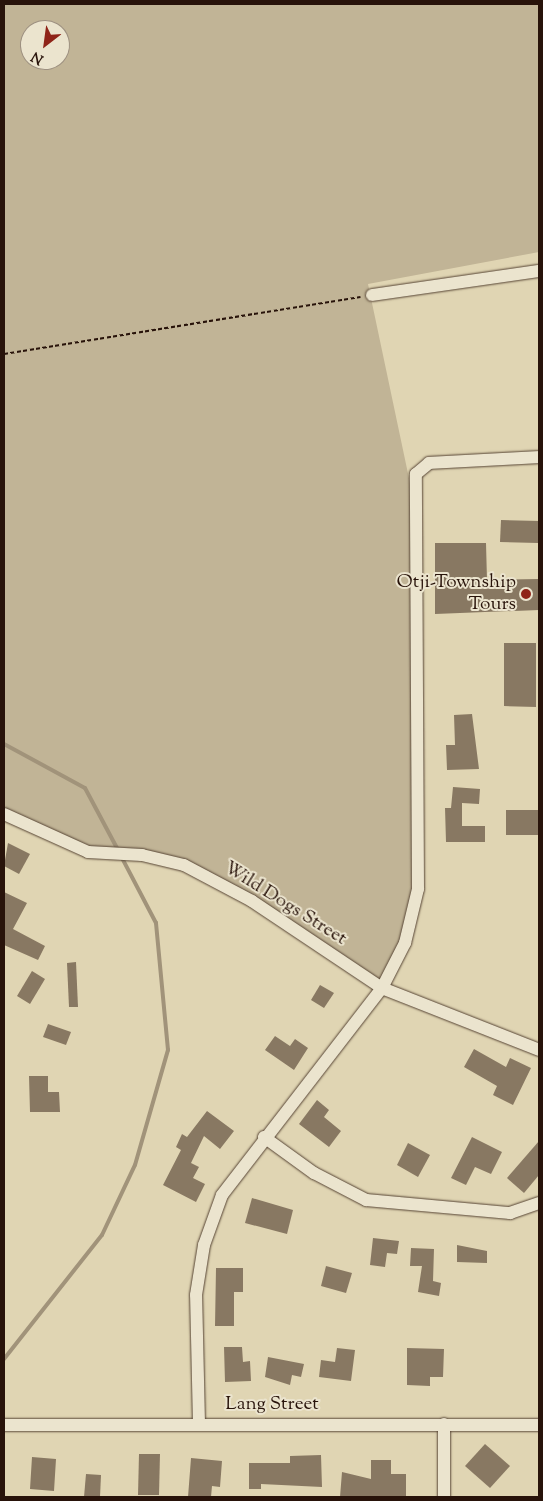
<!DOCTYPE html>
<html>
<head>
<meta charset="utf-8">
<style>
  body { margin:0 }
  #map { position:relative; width:543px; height:1501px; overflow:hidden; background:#e0d5b3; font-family:"Sorts Mill Goudy",serif }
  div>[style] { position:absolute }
  .green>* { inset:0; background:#c1b496 }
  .stream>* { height:4px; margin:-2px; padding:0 2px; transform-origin:2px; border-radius:2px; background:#a1937a }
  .building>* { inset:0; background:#887862 }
  .path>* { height:2px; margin-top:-1px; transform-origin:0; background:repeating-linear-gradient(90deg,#28130a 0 4px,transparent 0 6.5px) }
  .roads { filter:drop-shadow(0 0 1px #564434) drop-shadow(0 0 1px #564434) }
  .minor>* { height:12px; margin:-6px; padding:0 6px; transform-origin:6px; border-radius:6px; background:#ebe4ce }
  .dots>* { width:14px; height:14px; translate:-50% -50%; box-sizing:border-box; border:2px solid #ebe4ce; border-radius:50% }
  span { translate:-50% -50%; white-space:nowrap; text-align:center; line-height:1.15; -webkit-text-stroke:4px #ebe4ce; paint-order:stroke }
  .poi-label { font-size:19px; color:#28130a }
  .right { translate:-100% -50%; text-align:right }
  .street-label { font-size:19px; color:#28130a }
  .frame { position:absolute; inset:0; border:5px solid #28130a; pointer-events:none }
  .north { position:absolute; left:20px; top:20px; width:50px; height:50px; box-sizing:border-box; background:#ebe4ce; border:1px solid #9d9080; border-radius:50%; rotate:210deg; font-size:14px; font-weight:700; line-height:20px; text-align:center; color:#28130a }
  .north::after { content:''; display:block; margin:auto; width:18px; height:22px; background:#8f2418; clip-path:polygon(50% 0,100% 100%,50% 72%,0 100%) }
</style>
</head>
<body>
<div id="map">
  <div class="green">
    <i style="clip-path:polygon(evenodd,4px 4px,539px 4px,539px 252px,368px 284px,414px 502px,421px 832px,405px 943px,382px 988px,184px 865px,88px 852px,4px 814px,4px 4px,30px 30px,60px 30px,60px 60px,30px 60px,30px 30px)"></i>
  </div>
  <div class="stream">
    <i style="left:4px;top:744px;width:92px;rotate:28.5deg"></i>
    <i style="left:85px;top:788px;width:70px;rotate:62deg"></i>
    <i style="left:4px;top:1359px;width:158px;rotate:-51.7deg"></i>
    <i style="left:102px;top:1235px;width:77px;rotate:-64.8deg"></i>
    <i style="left:135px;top:1165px;width:120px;rotate:-74deg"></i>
    <i style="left:168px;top:1050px;width:128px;rotate:-95.4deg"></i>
    <i style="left:156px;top:923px;width:76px;rotate:-117.6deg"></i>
  </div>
  <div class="building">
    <i style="clip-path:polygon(501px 520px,539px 521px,538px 543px,500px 542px)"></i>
    <i style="clip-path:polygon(435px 543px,486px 543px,487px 580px,539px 579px,539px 610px,435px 614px)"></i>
    <i style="clip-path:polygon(504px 643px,536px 643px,536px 707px,504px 706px)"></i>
    <i style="clip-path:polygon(472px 714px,479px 769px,447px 770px,446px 745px,455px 745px,454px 715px)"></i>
    <i style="clip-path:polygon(453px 787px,480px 789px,479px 804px,462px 803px,462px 826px,485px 826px,485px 842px,446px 842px,445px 808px,451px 808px)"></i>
    <i style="clip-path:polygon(506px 810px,539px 810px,539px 835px,506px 835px)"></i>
    <i style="clip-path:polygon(8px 843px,30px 854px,19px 874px,4px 866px)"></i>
    <i style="clip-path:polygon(4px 892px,27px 903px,13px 929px,45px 946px,38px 960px,4px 945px)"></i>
    <i style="clip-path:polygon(76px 962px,78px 1007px,69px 1007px,67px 963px)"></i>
    <i style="clip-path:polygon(32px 971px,45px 979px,30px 1004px,17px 996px)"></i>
    <i style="clip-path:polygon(320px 985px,334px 993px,324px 1008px,311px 1000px)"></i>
    <i style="clip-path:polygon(48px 1024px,71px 1032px,66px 1045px,43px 1037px)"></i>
    <i style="clip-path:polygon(275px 1036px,290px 1046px,295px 1039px,308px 1048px,294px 1070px,265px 1050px)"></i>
    <i style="clip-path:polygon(474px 1049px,506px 1067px,510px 1058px,531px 1068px,513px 1105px,493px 1095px,497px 1086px,464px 1067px)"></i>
    <i style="clip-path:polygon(29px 1076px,48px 1076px,48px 1092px,59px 1092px,60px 1112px,30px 1112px)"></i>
    <i style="clip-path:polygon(317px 1100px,329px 1110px,324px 1117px,341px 1131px,329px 1147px,299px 1124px)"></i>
    <i style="clip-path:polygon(207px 1111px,234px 1131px,220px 1149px,204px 1136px,191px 1163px,199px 1167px,193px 1178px,205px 1184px,196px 1202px,163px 1185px,181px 1150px,176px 1147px,182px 1134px,187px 1137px)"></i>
    <i style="clip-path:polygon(472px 1137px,502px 1152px,491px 1174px,475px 1167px,466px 1185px,451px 1178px)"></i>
    <i style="clip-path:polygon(539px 1141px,539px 1175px,524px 1193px,507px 1178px)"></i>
    <i style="clip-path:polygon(408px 1143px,430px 1155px,418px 1177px,397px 1165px)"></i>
    <i style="clip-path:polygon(252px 1198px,293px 1210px,287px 1234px,245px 1223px)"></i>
    <i style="clip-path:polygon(373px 1238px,399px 1241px,397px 1254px,387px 1253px,385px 1267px,370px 1265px)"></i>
    <i style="clip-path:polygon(457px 1245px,487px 1251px,487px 1263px,457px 1262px)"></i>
    <i style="clip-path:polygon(411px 1248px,434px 1249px,433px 1281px,441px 1283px,439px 1296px,418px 1292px,422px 1266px,410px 1266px)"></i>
    <i style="clip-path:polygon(326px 1266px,352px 1273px,346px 1293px,321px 1286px)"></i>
    <i style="clip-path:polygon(216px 1268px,243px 1268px,243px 1292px,234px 1292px,234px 1326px,215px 1326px)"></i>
    <i style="clip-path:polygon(224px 1347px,242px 1347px,243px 1362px,250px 1361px,251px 1381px,225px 1382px)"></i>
    <i style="clip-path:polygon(337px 1348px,355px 1350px,351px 1381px,319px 1377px,321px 1360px,335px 1362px)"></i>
    <i style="clip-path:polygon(407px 1348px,444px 1349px,443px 1377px,430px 1377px,430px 1386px,407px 1385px)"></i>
    <i style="clip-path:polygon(268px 1357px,304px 1364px,301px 1377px,292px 1375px,290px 1385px,265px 1377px)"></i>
    <i style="clip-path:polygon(485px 1444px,510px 1466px,490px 1488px,465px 1466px)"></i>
    <i style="clip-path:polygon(139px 1454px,160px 1454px,159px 1495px,138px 1495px)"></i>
    <i style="clip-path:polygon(321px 1455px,322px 1487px,261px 1484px,261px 1489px,249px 1489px,249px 1463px,290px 1463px,290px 1456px)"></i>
    <i style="clip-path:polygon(32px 1457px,56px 1459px,54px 1491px,30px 1489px)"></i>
    <i style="clip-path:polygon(191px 1458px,222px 1461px,220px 1487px,212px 1486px,211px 1497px,188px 1497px)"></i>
    <i style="clip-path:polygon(371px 1460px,391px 1460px,391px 1474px,406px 1474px,406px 1497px,340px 1497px,342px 1472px,371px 1479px)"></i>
    <i style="clip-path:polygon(86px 1474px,101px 1475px,100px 1497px,84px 1497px)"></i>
  </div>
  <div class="path">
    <i style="left:4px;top:354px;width:361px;rotate:-9.1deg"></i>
  </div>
  <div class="roads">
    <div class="minor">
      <i style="left:372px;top:295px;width:169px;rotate:-8.2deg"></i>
      <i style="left:4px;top:814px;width:92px;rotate:24.3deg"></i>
      <i style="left:88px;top:852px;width:54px;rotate:3.2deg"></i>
      <i style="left:142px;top:855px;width:43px;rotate:13.4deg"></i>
      <i style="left:184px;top:865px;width:77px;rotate:27.9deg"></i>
      <i style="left:252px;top:901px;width:156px;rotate:33.8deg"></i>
      <i style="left:382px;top:988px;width:169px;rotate:21.5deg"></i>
      <i style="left:264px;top:1137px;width:62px;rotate:35.8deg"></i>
      <i style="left:314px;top:1173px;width:59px;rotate:27.4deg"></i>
      <i style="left:366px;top:1200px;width:145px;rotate:5.2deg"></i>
      <i style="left:510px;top:1213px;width:31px;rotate:-19deg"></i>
      <i style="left:199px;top:1424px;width:129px;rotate:-91.3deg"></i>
      <i style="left:196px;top:1295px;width:51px;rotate:-80.9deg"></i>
      <i style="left:204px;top:1245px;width:53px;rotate:-70.2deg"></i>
      <i style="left:222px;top:1195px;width:262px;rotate:-52.3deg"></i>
      <i style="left:382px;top:988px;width:51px;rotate:-62.9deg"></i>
      <i style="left:405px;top:943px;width:56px;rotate:-76.5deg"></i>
      <i style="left:418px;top:889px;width:415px;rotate:-90.3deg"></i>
      <i style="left:416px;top:474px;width:17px;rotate:-40deg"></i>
      <i style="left:429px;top:463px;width:110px;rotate:-3.1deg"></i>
      <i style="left:4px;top:1425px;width:535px"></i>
      <i style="left:444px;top:1497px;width:73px;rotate:-90deg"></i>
    </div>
  </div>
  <div class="dots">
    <i style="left:526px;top:594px;background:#8f2418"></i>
  </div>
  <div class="poi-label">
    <span class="right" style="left:516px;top:594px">Otji-Township<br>Tours</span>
  </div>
  <div class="street-label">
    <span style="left:285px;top:904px;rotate:32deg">Wild Dogs Street</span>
    <span style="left:272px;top:1405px">Lang Street</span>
  </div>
  <div class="frame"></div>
  <div class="north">N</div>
</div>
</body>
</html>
